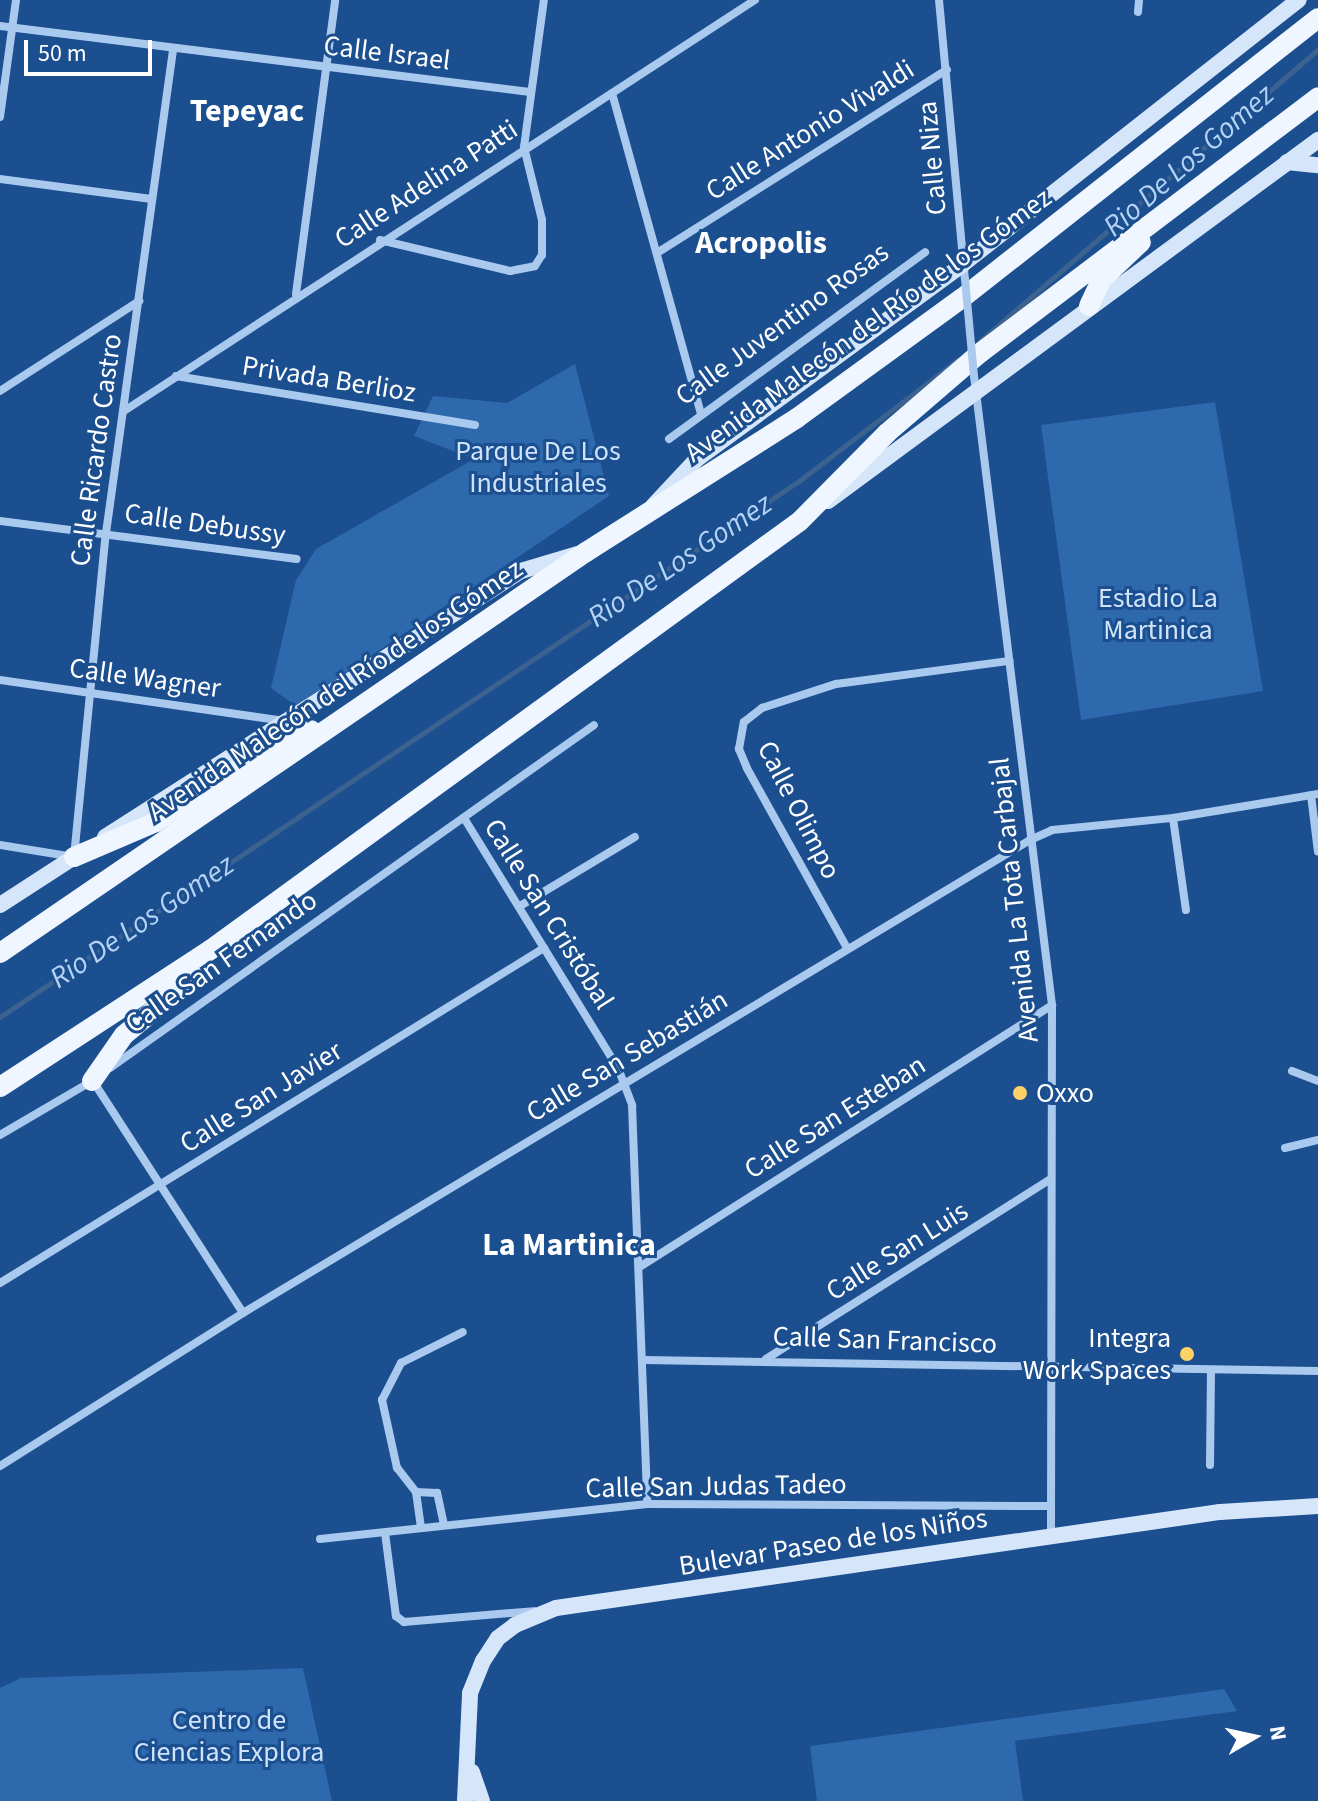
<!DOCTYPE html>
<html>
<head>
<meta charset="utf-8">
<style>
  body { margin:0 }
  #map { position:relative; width:1318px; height:1801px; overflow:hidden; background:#1b4f8f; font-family:"Source Sans 3",sans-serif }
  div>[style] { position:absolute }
  .green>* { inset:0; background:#2e69ad }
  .stream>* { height:5px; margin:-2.5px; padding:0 2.5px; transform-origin:2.5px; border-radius:2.5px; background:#3c6290 }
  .street>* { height:8px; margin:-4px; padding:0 4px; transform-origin:4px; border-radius:4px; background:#a9c9ee }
  .secondary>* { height:16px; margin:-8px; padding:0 8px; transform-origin:8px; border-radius:8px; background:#d6e6fa }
  .primary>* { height:20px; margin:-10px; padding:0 10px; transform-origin:10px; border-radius:10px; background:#f0f6ff }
  .street-bridge>* { height:8px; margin:-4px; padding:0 4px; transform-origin:4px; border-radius:4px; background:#a9c9ee }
  .dots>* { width:22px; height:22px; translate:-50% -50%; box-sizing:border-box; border:4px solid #1b4f8f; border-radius:50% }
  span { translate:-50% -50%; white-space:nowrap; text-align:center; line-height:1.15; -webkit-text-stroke:6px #1b4f8f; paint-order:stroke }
  .street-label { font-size:28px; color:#fff }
  .park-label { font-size:28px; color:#cfe3fa }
  .poi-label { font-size:28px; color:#fff }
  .left { translate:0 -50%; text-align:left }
  .right { translate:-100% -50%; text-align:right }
  .water-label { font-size:30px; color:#b5d3f5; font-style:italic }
  .quarter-label { font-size:32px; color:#fff; font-weight:700 }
  .north { position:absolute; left:1214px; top:1697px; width:80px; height:80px; -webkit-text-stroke:6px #1b4f8f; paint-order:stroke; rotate:81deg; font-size:22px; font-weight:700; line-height:32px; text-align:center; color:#fff }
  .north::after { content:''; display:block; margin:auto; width:28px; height:36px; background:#fff; clip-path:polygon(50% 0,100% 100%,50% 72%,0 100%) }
  .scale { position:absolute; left:24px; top:40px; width:128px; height:36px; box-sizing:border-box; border:4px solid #fff; border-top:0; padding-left:10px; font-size:24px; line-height:28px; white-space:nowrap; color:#fff; -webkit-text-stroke:6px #1b4f8f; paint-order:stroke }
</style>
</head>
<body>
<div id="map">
  <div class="green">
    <i style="clip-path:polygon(575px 364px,609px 496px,296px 706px,271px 688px,296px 580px,316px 549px,474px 459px,414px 436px,433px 396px,507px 403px)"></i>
    <i style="clip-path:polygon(1215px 402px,1263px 691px,1081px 720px,1041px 425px)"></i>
    <i style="clip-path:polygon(303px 1668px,332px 1801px,0 1801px,0 1688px,21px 1678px)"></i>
    <i style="clip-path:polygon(1224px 1689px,1237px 1711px,1015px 1741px,1023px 1801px,817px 1801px,810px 1746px)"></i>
  </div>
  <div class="stream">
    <i style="left:980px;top:341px;width:447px;rotate:-40.8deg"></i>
    <i style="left:0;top:1017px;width:962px;rotate:-33.86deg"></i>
    <i style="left:799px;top:481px;width:199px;rotate:-37.4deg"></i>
  </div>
  <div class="street">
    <i style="left:939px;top:0;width:280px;rotate:84.7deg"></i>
    <i style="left:1138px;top:12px;width:12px;rotate:-85deg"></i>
    <i style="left:0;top:26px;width:534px;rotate:7.1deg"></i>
    <i style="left:612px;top:93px;width:334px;rotate:74.5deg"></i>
    <i style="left:0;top:117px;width:118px;rotate:-82.2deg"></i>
    <i style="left:0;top:179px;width:153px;rotate:7.5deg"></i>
    <i style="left:380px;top:240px;width:134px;rotate:13.4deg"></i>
    <i style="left:510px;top:271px;width:25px;rotate:-11deg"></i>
    <i style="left:535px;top:266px;width:13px;rotate:-58deg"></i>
    <i style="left:542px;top:255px;width:35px;rotate:-90deg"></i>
    <i style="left:542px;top:220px;width:75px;rotate:-103.9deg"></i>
    <i style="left:524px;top:147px;width:148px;rotate:-82.3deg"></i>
    <i style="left:657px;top:253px;width:343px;rotate:-32.3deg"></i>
    <i style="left:296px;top:294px;width:297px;rotate:-82.4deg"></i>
    <i style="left:176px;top:376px;width:303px;rotate:9.3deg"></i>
    <i style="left:974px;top:376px;width:634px;rotate:82.93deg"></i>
    <i style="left:1052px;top:1005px;width:530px;rotate:90.11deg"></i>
    <i style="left:0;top:391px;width:166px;rotate:-32.9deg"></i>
    <i style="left:124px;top:411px;width:753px;rotate:-33.08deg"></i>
    <i style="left:669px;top:439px;width:317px;rotate:-36.1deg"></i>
    <i style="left:0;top:521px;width:299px;rotate:7.3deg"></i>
    <i style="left:0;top:680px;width:286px;rotate:8.2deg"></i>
    <i style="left:1311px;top:795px;width:57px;rotate:83deg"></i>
    <i style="left:464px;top:818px;width:294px;rotate:58.4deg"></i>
    <i style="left:618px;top:1068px;width:40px;rotate:69deg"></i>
    <i style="left:632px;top:1105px;width:399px;rotate:87.8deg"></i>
    <i style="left:1173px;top:818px;width:93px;rotate:82deg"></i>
    <i style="left:0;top:845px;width:75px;rotate:9.2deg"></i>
    <i style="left:74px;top:857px;width:326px;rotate:-84.4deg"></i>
    <i style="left:106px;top:533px;width:488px;rotate:-82.1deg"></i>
    <i style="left:520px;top:906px;width:134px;rotate:-31deg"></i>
    <i style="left:847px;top:948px;width:206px;rotate:-119.1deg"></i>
    <i style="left:747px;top:768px;width:21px;rotate:-113deg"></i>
    <i style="left:739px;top:749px;width:27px;rotate:-80deg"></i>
    <i style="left:744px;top:722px;width:23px;rotate:-38deg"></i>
    <i style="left:762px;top:708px;width:78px;rotate:-18deg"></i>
    <i style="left:836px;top:684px;width:175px;rotate:-7.6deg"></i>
    <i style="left:110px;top:1068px;width:593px;rotate:-35.32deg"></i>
    <i style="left:1292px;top:1071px;width:28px;rotate:21deg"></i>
    <i style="left:93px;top:1081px;width:276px;rotate:57.1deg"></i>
    <i style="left:0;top:1135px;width:107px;rotate:-30.4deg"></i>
    <i style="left:1285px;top:1148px;width:34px;rotate:-14deg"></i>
    <i style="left:641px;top:1266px;width:487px;rotate:-32.4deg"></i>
    <i style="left:0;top:1283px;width:639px;rotate:-31.63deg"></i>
    <i style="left:766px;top:1359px;width:337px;rotate:-32.3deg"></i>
    <i style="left:644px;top:1360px;width:674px;rotate:0.94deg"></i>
    <i style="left:1210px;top:1465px;width:95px;rotate:-89.4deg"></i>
    <i style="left:0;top:1466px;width:287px;rotate:-32.2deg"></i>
    <i style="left:243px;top:1313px;width:918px;rotate:-31.01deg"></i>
    <i style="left:1030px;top:840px;width:24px;rotate:-24deg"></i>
    <i style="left:1052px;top:830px;width:122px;rotate:-5.7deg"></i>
    <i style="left:1173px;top:818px;width:147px;rotate:-9.4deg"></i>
    <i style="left:416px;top:1492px;width:36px;rotate:82deg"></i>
    <i style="left:444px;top:1525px;width:33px;rotate:-102deg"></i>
    <i style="left:437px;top:1493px;width:21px;rotate:-177deg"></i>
    <i style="left:416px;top:1492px;width:31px;rotate:-128deg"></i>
    <i style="left:397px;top:1468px;width:70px;rotate:-102.4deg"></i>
    <i style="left:382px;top:1400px;width:42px;rotate:-62.8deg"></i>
    <i style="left:401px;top:1363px;width:69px;rotate:-26.6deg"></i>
    <i style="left:385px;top:1533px;width:84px;rotate:82.5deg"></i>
    <i style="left:396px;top:1616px;width:10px;rotate:37deg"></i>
    <i style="left:404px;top:1622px;width:130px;rotate:-4.8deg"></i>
    <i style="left:320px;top:1539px;width:329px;rotate:-6.1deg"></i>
    <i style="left:647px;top:1504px;width:402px;rotate:0.3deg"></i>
  </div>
  <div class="secondary">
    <i style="left:1287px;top:162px;width:31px;rotate:6deg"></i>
    <i style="left:828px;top:501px;width:609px;rotate:-36.38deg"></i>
    <i style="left:653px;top:506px;width:64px;rotate:-46.9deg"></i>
    <i style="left:697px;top:459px;width:330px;rotate:-36.2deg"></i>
    <i style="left:963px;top:264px;width:427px;rotate:-38.2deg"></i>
    <i style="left:105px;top:837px;width:494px;rotate:-32.6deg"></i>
    <i style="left:521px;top:571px;width:63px;rotate:-16.7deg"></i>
    <i style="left:0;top:905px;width:98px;rotate:-32.9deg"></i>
    <i style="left:472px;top:1772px;width:31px;rotate:71deg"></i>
    <i style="left:465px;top:1801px;width:108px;rotate:-87.3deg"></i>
    <i style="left:470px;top:1693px;width:35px;rotate:-68deg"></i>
    <i style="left:483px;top:1661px;width:27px;rotate:-57deg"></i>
    <i style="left:498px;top:1638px;width:21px;rotate:-37deg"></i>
    <i style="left:515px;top:1625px;width:44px;rotate:-22.5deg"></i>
    <i style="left:556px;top:1608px;width:671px;rotate:-8.23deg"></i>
    <i style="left:1220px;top:1512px;width:98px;rotate:-3.5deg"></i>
  </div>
  <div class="primary">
    <i style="left:1089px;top:306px;width:29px;rotate:-65deg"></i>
    <i style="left:1101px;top:280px;width:55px;rotate:-43.5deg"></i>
    <i style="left:74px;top:857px;width:89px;rotate:-23.1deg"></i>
    <i style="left:156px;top:822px;width:151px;rotate:-32.5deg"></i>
    <i style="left:283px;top:741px;width:30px;rotate:-21deg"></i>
    <i style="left:0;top:953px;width:710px;rotate:-34.38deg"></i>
    <i style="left:586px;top:552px;width:250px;rotate:-32.4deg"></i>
    <i style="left:797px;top:418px;width:203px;rotate:-36deg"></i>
    <i style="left:961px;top:299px;width:454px;rotate:-38.2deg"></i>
    <i style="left:92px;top:1081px;width:56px;rotate:-55.2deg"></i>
    <i style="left:124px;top:1035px;width:74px;rotate:-39.5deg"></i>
    <i style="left:181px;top:988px;width:34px;rotate:-50deg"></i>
    <i style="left:0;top:1087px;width:251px;rotate:-33.1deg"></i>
    <i style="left:210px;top:950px;width:729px;rotate:-36.02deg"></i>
    <i style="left:800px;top:521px;width:124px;rotate:-45.3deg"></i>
    <i style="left:887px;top:433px;width:123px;rotate:-40.7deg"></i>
    <i style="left:980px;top:353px;width:424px;rotate:-37.1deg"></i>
  </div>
  <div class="street-bridge">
    <i style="left:965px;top:279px;width:97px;rotate:84.7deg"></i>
  </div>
  <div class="dots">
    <i style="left:1020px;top:1093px;background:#ffd166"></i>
    <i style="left:1187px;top:1354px;background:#ffd166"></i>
  </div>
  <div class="street-label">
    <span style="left:387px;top:53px;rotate:7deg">Calle Israel</span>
    <span style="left:810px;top:130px;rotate:-32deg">Calle Antonio Vivaldi</span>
    <span style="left:932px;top:158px;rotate:-95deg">Calle Niza</span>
    <span style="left:426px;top:184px;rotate:-33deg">Calle Adelina Patti</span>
    <span style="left:782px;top:324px;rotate:-36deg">Calle Juventino Rosas</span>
    <span style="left:868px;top:325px;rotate:-36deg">Avenida Malecón del Río de los Gómez</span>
    <span style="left:329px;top:379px;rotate:9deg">Privada Berlioz</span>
    <span style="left:96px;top:450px;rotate:-82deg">Calle Ricardo Castro</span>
    <span style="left:205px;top:524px;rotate:8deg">Calle Debussy</span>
    <span style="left:145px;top:678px;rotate:8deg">Calle Wagner</span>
    <span style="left:335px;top:690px;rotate:-34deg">Avenida Malecón del Río de los Gómez</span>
    <span style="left:799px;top:810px;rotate:63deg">Calle Olimpo</span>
    <span style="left:1014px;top:900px;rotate:-96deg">Avenida La Tota Carbajal</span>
    <span style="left:549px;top:914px;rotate:58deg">Calle San Cristóbal</span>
    <span style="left:221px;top:962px;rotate:-35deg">Calle San Fernando</span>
    <span style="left:627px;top:1056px;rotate:-31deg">Calle San Sebastián</span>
    <span style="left:261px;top:1097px;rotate:-32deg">Calle San Javier</span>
    <span style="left:835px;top:1117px;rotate:-32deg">Calle San Esteban</span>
    <span style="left:897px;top:1251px;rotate:-32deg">Calle San Luis</span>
    <span style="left:885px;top:1340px;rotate:2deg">Calle San Francisco</span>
    <span style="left:716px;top:1486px;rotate:-1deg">Calle San Judas Tadeo</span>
    <span style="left:833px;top:1542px;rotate:-9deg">Bulevar Paseo de los Niños</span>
  </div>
  <div class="park-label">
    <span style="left:538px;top:467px">Parque De Los<br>Industriales</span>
    <span style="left:1158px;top:614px">Estadio La<br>Martinica</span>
    <span style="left:229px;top:1736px">Centro de<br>Ciencias Explora</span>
  </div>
  <div class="poi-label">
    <span class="left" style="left:1036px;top:1093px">Oxxo</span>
    <span class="right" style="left:1171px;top:1354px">Integra<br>Work Spaces</span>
  </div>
  <div class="water-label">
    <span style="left:1189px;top:161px;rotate:-41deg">Rio De Los Gomez</span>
    <span style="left:680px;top:561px;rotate:-34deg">Rio De Los Gomez</span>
    <span style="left:142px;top:922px;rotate:-34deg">Rio De Los Gomez</span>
  </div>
  <div class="quarter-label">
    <span style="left:247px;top:111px">Tepeyac</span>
    <span style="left:761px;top:243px">Acropolis</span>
    <span style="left:569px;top:1245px">La Martinica</span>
  </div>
  <div class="north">N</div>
  <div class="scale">50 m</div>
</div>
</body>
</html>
